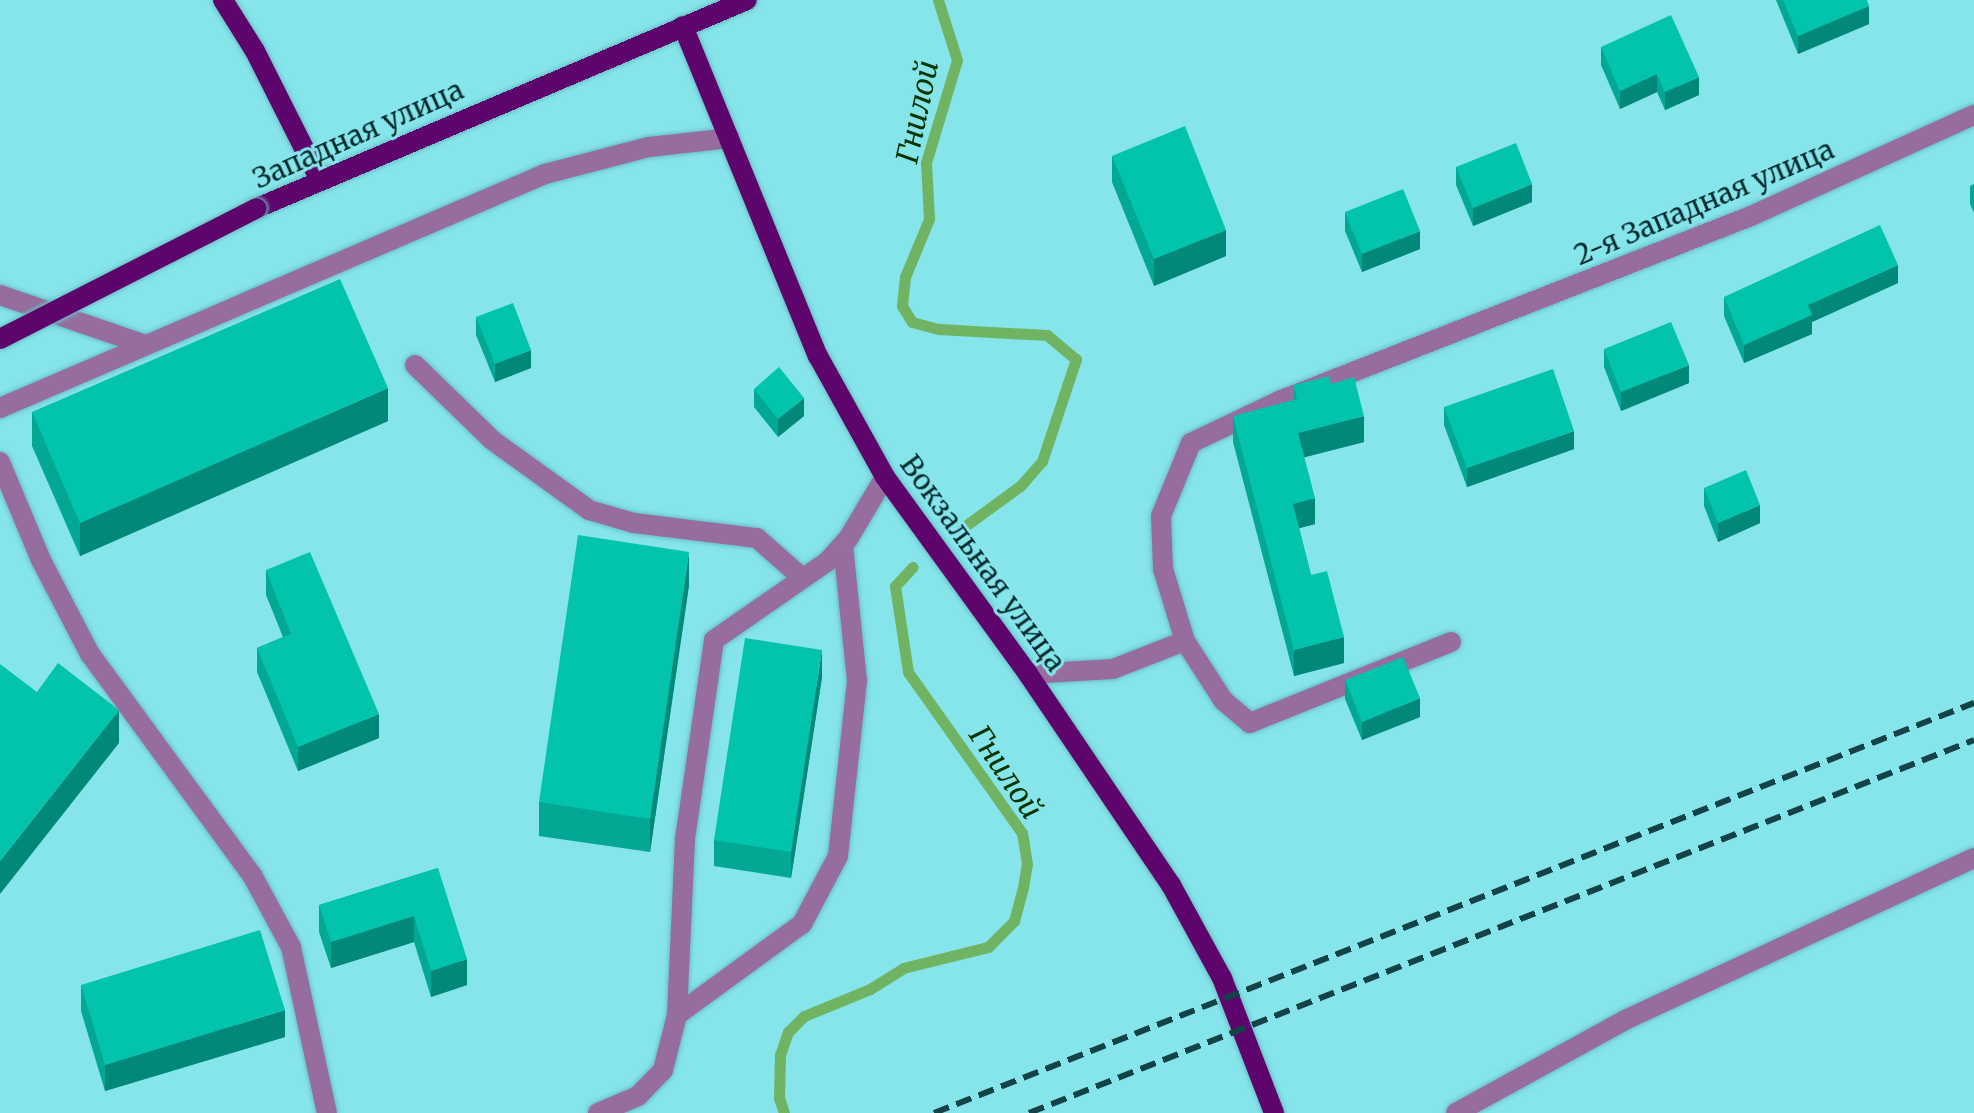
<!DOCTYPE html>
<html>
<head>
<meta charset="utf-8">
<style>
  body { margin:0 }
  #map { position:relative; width:1974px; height:1113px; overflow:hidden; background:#86e5eb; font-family:Merriweather,serif }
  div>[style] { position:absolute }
  .stream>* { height:11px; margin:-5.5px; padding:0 5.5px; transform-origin:5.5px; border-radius:5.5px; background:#70b463 }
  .roads { filter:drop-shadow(0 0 2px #6bbfc5) drop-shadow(0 0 2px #6bbfc5) }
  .minor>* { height:20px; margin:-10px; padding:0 10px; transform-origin:10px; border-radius:10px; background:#966d9e }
  .major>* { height:20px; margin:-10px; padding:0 10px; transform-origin:10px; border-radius:10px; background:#5e056d }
  .rail>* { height:6px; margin-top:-3px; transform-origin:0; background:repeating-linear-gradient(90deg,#134346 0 16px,transparent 0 24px) }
  .bridges { filter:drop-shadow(0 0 2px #6bbfc5) drop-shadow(0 0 2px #6bbfc5) }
  .major-bridge>* { height:20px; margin:-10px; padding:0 10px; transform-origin:10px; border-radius:10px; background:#5e056d }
  .wall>* { inset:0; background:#02a894 }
  .shaded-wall>* { inset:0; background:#018878 }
  .building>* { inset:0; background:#02c3ac }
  span { translate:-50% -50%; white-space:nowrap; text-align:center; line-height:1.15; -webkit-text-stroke:6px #86e5eb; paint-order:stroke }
  .street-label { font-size:28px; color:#00292b }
  .water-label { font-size:30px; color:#043400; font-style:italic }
</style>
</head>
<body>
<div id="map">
  <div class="stream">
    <i style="left:938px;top:0;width:63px;rotate:72.4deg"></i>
    <i style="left:957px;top:60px;width:108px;rotate:106.8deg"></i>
    <i style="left:926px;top:163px;width:56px;rotate:86.9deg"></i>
    <i style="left:929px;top:219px;width:63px;rotate:112.5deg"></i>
    <i style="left:905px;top:277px;width:29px;rotate:96deg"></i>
    <i style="left:902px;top:306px;width:19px;rotate:58deg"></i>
    <i style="left:912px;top:322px;width:28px;rotate:15deg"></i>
    <i style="left:939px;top:329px;width:108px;rotate:3.2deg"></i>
    <i style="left:1047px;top:335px;width:38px;rotate:40deg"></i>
    <i style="left:1076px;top:359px;width:108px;rotate:108.4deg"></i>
    <i style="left:1042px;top:461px;width:33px;rotate:131deg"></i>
    <i style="left:1020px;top:486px;width:73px;rotate:143.9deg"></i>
    <i style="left:784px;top:1113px;width:16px;rotate:-108deg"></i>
    <i style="left:779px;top:1098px;width:43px;rotate:-88.7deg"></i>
    <i style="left:780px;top:1055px;width:24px;rotate:-71deg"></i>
    <i style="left:788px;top:1032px;width:23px;rotate:-45deg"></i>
    <i style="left:804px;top:1016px;width:71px;rotate:-22.2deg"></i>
    <i style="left:870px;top:989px;width:39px;rotate:-32deg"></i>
    <i style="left:903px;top:968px;width:88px;rotate:-13.9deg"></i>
    <i style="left:988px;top:947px;width:37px;rotate:-45deg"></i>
    <i style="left:1014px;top:921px;width:34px;rotate:-75deg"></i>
    <i style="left:1023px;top:888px;width:24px;rotate:-81deg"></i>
    <i style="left:1027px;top:864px;width:31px;rotate:-99deg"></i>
    <i style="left:1022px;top:833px;width:197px;rotate:-125.3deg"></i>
    <i style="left:908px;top:672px;width:87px;rotate:-98.6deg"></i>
    <i style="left:895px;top:586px;width:26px;rotate:-47deg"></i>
  </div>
  <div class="roads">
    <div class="minor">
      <i style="left:0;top:295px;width:153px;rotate:19deg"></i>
      <i style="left:415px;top:365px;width:107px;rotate:44.2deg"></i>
      <i style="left:492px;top:440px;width:120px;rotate:35.8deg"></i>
      <i style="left:589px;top:510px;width:47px;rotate:16.1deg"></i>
      <i style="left:634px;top:523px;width:124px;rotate:7deg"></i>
      <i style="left:757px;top:538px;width:57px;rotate:41.5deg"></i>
      <i style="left:0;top:408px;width:593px;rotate:-23.24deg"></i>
      <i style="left:545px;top:174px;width:107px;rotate:-14.6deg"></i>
      <i style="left:649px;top:147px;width:81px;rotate:-6.3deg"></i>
      <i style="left:0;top:462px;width:106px;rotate:67.3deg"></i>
      <i style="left:41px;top:560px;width:106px;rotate:62.5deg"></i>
      <i style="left:90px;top:654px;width:274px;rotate:53.8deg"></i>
      <i style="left:252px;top:875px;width:82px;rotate:61.6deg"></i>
      <i style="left:291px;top:947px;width:170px;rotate:77.8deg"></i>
      <i style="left:1451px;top:642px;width:217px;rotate:158.1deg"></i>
      <i style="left:1250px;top:723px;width:35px;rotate:-140deg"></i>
      <i style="left:1223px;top:700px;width:70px;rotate:-122.8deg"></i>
      <i style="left:1185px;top:641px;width:75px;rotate:-107deg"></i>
      <i style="left:1163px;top:569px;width:53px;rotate:-92.2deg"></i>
      <i style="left:1161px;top:516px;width:79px;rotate:-67.7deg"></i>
      <i style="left:1191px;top:443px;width:98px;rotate:-25.5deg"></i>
      <i style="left:1279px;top:401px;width:507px;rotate:-21.4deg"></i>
      <i style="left:1751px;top:216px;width:245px;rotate:-24.4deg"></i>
      <i style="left:1028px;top:674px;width:85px;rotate:-3.4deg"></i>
      <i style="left:1113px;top:669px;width:77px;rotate:-21.3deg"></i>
      <i style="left:677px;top:1015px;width:155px;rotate:-36.1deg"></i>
      <i style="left:802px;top:924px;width:77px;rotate:-62.1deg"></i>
      <i style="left:838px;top:856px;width:176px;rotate:-83.8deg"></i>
      <i style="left:857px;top:681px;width:137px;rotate:-95.9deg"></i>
      <i style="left:598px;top:1113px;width:43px;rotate:-23deg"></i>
      <i style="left:638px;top:1096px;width:36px;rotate:-46deg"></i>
      <i style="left:663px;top:1070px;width:57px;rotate:-75.7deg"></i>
      <i style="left:677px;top:1015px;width:176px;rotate:-87.4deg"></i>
      <i style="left:685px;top:839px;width:201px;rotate:-81.7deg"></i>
      <i style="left:714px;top:640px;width:139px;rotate:-34.7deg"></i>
      <i style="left:828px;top:561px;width:30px;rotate:-48deg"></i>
      <i style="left:848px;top:539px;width:72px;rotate:-59.2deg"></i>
      <i style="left:1456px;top:1113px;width:193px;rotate:-28.8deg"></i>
      <i style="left:1625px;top:1020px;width:385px;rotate:-24.9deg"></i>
    </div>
    <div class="major">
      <i style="left:223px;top:0;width:60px;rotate:57.9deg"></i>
      <i style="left:255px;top:51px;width:142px;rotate:63.3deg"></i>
      <i style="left:683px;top:26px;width:357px;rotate:67.8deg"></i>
      <i style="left:818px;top:356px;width:138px;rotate:61deg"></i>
      <i style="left:885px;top:477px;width:243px;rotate:54deg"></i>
      <i style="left:1028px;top:674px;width:255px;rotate:55.9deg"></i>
      <i style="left:1171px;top:885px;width:106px;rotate:61.3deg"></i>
      <i style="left:1222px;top:978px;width:145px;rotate:68.9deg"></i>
      <i style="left:257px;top:208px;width:532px;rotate:-23deg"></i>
    </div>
  </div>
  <div class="rail">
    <i style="left:934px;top:1113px;width:1118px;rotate:-21.52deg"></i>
    <i style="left:1029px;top:1113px;width:1016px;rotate:-21.54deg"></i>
  </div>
  <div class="bridges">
    <div class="major-bridge">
      <i style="left:0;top:339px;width:288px;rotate:-27deg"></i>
    </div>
  </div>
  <div class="wall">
    <i style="clip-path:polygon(1776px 0,1867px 0,1869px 24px,1798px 54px)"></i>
    <i style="clip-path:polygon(1601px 47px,1699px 95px,1665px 110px,1657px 92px,1620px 109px,1601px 65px)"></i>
    <i style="clip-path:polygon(1112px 156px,1226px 256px,1154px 286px,1112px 182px)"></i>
    <i style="clip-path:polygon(1456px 167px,1532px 202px,1473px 226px,1456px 185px)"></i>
    <i style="clip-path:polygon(1974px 184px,1974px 213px,1970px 204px,1970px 186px)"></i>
    <i style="clip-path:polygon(1345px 212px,1420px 249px,1362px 272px,1345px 231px)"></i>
    <i style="clip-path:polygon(1898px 283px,1812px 322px,1812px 334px,1744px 363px,1724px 316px,1724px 297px)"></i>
    <i style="clip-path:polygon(476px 317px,531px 368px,495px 382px,476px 335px)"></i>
    <i style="clip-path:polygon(1604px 349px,1689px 383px,1621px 411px,1604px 367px)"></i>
    <i style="clip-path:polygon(1331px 384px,1364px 442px,1304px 457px,1315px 524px,1299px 528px,1311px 575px,1344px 663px,1294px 676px,1233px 442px,1233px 416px,1294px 400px,1294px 385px)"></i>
    <i style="clip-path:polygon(754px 389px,804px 416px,778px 437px,754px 407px)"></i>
    <i style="clip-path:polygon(1444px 407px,1574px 449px,1467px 487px,1444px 425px)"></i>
    <i style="clip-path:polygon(32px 412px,388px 421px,80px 556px,32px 446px)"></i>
    <i style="clip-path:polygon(1704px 488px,1760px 523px,1718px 542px,1704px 506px)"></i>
    <i style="clip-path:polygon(266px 570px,379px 738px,298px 771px,257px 672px,257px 648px,283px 637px,266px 595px)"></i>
    <i style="clip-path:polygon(689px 585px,650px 852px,539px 836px,539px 802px)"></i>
    <i style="clip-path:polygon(822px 677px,791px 878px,714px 866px,714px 840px)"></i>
    <i style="clip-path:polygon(1345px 680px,1420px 717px,1362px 740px,1345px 699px)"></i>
    <i style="clip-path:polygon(438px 868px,467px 985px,431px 997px,414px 942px,331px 968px,319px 932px,319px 905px)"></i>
    <i style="clip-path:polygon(81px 985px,285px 1037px,105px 1091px,81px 1011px)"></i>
  </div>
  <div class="shaded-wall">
    <i style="clip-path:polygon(1869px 6px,1869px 24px,1798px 54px,1798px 36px)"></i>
    <i style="clip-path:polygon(1657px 74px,1657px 92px,1620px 109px,1620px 91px)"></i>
    <i style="clip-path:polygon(1699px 77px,1699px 95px,1665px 110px,1665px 92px)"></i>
    <i style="clip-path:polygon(1532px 184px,1532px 202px,1473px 226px,1473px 208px)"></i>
    <i style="clip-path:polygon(1226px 230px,1226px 256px,1154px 286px,1154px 259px)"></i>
    <i style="clip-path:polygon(1420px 231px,1420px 249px,1362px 272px,1362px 254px)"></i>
    <i style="clip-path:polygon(1898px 265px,1898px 283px,1812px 322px,1812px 334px,1744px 363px,1744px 345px,1808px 305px)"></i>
    <i style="clip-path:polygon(531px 350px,531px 368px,495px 382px,495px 364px)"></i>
    <i style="clip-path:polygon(1689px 365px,1689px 383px,1621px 411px,1621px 392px)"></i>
    <i style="clip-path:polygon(388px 388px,388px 421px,80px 556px,80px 523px)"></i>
    <i style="clip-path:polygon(804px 398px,804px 416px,778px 437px,778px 419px)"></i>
    <i style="clip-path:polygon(1364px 416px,1364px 442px,1298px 459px,1298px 433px)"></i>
    <i style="clip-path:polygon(1574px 431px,1574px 449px,1467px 487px,1467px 468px)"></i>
    <i style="clip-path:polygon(1315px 498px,1315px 524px,1293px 530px,1293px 504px)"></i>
    <i style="clip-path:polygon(1760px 505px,1760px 523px,1718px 542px,1718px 523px)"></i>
    <i style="clip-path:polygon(689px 552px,689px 585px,650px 852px,650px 819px)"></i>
    <i style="clip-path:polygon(1344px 637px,1344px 663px,1294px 676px,1294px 650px)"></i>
    <i style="clip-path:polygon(822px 650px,822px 677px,791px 878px,791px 852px)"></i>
    <i style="clip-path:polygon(1420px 698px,1420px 717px,1362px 740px,1362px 722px)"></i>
    <i style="clip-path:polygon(119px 710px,119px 743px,0 894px,0 861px)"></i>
    <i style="clip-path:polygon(379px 714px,379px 738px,298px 771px,298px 747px)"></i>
    <i style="clip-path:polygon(414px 916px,414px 942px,331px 968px,331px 942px)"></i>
    <i style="clip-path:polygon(467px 959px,467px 985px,431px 997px,431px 971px)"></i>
    <i style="clip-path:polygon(285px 1010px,285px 1037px,105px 1091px,105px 1065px)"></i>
  </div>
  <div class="building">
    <i style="clip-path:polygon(1783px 0,1867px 0,1869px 6px,1798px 36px)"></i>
    <i style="clip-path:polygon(1671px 15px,1699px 77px,1665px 92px,1657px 74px,1620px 91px,1601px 47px)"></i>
    <i style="clip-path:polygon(1185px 126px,1226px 230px,1154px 259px,1112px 156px)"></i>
    <i style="clip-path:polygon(1516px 143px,1532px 184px,1473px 208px,1456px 167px)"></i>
    <i style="clip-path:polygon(1403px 189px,1420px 231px,1362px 254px,1345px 212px)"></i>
    <i style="clip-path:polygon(1880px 225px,1898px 265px,1808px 305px,1812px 315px,1744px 345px,1724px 297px)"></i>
    <i style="clip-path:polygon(340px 279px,388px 388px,80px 523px,32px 412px)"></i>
    <i style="clip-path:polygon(513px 303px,531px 350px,495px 364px,476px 317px)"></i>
    <i style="clip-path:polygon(1671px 322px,1689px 365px,1621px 392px,1604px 349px)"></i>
    <i style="clip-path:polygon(779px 367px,804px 398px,778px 419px,754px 389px)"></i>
    <i style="clip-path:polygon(1553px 369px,1574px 431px,1467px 468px,1444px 407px)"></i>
    <i style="clip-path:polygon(1329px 376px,1331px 384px,1354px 377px,1364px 416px,1298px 433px,1315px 498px,1293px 504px,1311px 575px,1327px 571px,1344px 637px,1294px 650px,1233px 416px,1297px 399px,1294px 385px)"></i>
    <i style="clip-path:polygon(1746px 470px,1760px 505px,1718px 523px,1704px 488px)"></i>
    <i style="clip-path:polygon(578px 535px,689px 552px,650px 819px,539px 802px)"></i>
    <i style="clip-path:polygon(310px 552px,379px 714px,298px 747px,257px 648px,291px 634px,266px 570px)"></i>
    <i style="clip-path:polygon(745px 638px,822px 650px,791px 852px,714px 840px)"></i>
    <i style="clip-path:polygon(1403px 657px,1420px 698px,1362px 722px,1345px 680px)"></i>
    <i style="clip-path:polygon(58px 663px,119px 710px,0 861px,0 664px,37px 692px)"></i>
    <i style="clip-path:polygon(438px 868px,467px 959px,431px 971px,414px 916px,331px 942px,319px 905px)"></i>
    <i style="clip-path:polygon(260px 930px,285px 1010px,105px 1065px,81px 985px)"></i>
  </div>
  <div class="street-label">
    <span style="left:358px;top:134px;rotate:-24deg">Западная улица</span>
    <span style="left:1704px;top:202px;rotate:-23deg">2-я Западная улица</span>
    <span style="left:983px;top:563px;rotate:54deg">Вокзальная улица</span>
  </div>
  <div class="water-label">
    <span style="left:917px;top:112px;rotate:-78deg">Гнилой</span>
    <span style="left:1006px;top:772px;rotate:56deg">Гнилой</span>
  </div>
</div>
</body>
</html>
